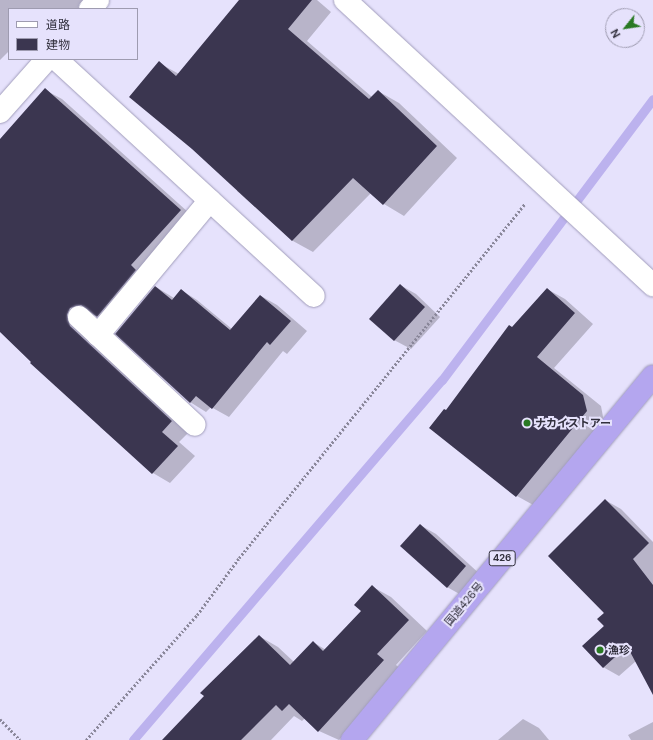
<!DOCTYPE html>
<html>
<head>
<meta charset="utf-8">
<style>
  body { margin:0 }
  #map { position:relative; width:653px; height:740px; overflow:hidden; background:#e6e2fc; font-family:"DM Sans","Noto Sans JP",sans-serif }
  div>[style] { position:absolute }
  .shadow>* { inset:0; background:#0003 }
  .stream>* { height:9px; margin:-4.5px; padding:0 4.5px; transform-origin:4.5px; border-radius:4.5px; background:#bcb2ee }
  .building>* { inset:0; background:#3b3650 }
  .path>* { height:2.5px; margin-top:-1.25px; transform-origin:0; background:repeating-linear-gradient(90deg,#8a879a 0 2px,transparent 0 4px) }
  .roads { filter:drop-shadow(0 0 1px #a19dbb) drop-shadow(0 0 1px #a19dbb) }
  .minor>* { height:22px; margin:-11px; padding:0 11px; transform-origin:11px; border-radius:11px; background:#fff }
  .highway>* { height:22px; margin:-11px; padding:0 11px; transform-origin:11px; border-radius:11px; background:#b4a6ef }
  .dots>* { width:11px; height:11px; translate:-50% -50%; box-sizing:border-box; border:2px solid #e6e2fc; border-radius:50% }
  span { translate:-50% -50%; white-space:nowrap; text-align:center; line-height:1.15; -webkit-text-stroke:4px #e6e2fc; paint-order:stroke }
  .shield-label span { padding:1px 3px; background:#e6e2fc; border:1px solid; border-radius:3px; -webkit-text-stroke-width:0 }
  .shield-label { font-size:10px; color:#32303d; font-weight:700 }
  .poi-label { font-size:11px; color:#32303d; font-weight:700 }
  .left { translate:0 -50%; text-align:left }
  .street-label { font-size:11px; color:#32303d }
  .legend { position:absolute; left:8px; top:8px; width:130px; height:52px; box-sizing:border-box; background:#e6e2fc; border:1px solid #9e9bb0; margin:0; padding:5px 7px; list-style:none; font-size:12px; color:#32303d }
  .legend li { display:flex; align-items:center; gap:8px; height:20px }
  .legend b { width:20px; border:1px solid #9e9bb0 }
  .north { position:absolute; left:605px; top:8px; width:40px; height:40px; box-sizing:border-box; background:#e6e2fc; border:1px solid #9e9bb0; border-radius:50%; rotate:240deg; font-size:11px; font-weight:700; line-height:16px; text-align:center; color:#32303d }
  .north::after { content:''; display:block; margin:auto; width:14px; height:18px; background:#297923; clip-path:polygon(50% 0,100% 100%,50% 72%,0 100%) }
</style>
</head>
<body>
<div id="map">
  <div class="shadow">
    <i style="clip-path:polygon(0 0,105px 0,97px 9px,9px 9px,9px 51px,0 60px)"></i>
    <i style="clip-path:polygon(240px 0,317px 0,331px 12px,307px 41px,372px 97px,378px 91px,399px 103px,457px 158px,404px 216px,384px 204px,371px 193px,313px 252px,293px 241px,237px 191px,239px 189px,159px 63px,179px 74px)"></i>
    <i style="clip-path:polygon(45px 90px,62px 99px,198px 221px,115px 326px,96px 315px,87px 318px,189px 432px,179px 442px,195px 456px,170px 483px,153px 473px,100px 427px,102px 426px,0 331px,0 145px)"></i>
    <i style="clip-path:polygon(400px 285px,416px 294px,440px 317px,411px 349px,394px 340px)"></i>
    <i style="clip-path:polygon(156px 287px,174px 298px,181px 290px,197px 300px,232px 329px,261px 296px,277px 305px,307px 331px,287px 354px,283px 351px,229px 417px,211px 407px,206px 412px,190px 402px)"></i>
    <i style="clip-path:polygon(547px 289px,565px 299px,593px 324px,554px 368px,601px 406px,604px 422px,535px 506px,517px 496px,447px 411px,512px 328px)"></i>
    <i style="clip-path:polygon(605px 500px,621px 509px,653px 542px,653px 693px,636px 661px,619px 676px,603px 667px)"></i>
    <i style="clip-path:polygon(420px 525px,436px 534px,482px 576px,463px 596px,447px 587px)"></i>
    <i style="clip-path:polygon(373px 587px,391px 597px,427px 631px,396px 665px,403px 671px,339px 740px,319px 731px,305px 718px,302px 721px,294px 716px,271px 740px,168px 740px,259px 636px,278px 647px,294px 662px,313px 642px,326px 650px,362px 611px)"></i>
    <i style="clip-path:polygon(523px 719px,539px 728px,549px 740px,498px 740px)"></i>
    <i style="clip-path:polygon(653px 722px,653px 740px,631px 740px,628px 735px)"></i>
  </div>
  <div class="stream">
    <i style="left:133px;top:740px;width:474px;rotate:-49.4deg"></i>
    <i style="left:442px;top:380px;width:351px;rotate:-53.1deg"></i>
  </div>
  <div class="building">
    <i style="clip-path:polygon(239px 0,312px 0,288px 29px,369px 99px,378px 90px,437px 146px,383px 205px,353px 178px,292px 241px,192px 149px,129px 97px,159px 61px,176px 76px)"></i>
    <i style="clip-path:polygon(45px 88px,181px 210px,131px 265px,136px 270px,97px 317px,81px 305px,70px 308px,67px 315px,70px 326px,172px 421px,162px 432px,178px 446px,152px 474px,30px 363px,31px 362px,0 332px,0 139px)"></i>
    <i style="clip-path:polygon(400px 284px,425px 307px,394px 341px,369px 319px)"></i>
    <i style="clip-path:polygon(155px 286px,172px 300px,181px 289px,230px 330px,260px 295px,291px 321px,270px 345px,267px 342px,212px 409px,196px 396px,190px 403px,115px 334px)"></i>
    <i style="clip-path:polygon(547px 288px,575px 313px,537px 357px,583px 395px,587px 411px,516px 497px,429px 428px,444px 409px,446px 410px,509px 325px,512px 327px)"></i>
    <i style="clip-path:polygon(605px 499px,649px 543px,633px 559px,653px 585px,653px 695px,627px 646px,603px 668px,582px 646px,604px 626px,597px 619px,604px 613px,548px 556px)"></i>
    <i style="clip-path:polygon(420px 524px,466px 566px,447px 588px,400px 546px)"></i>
    <i style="clip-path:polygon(372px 585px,409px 620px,377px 654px,384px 660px,318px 732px,289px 704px,282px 711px,276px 705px,241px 740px,162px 740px,204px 696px,200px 693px,259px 635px,290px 665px,313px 641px,323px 651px,361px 611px,354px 605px)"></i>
  </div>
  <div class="path">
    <i style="left:0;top:719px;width:29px;rotate:46deg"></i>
    <i style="left:86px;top:740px;width:167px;rotate:-48.4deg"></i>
    <i style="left:197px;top:615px;width:71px;rotate:-53.6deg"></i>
    <i style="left:239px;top:558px;width:455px;rotate:-51.1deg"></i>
  </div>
  <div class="roads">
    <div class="minor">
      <i style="left:345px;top:0;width:420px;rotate:42.8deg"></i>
      <i style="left:90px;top:9px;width:12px;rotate:-48deg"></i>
      <i style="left:56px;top:59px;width:350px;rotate:42.6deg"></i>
      <i style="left:0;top:112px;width:71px;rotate:-48.4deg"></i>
      <i style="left:79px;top:317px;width:158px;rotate:43deg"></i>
      <i style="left:98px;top:335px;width:175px;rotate:-50.3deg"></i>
    </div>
    <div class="highway">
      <i style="left:352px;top:740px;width:472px;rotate:-50.4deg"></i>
    </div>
  </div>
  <div class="dots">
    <i style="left:527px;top:423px;background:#297923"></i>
    <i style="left:600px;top:650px;background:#297923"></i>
  </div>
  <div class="shield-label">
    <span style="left:502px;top:558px">426</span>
  </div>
  <div class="poi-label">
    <span class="left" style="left:535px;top:423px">ナカイストアー</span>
    <span class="left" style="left:608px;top:650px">漁珍</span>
  </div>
  <div class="street-label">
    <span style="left:464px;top:604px;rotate:-50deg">国道426号</span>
  </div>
  <ul class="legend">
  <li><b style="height:5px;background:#fff"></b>道路</li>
  <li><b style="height:11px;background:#3b3650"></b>建物</li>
  </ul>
  <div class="north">N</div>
</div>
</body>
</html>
